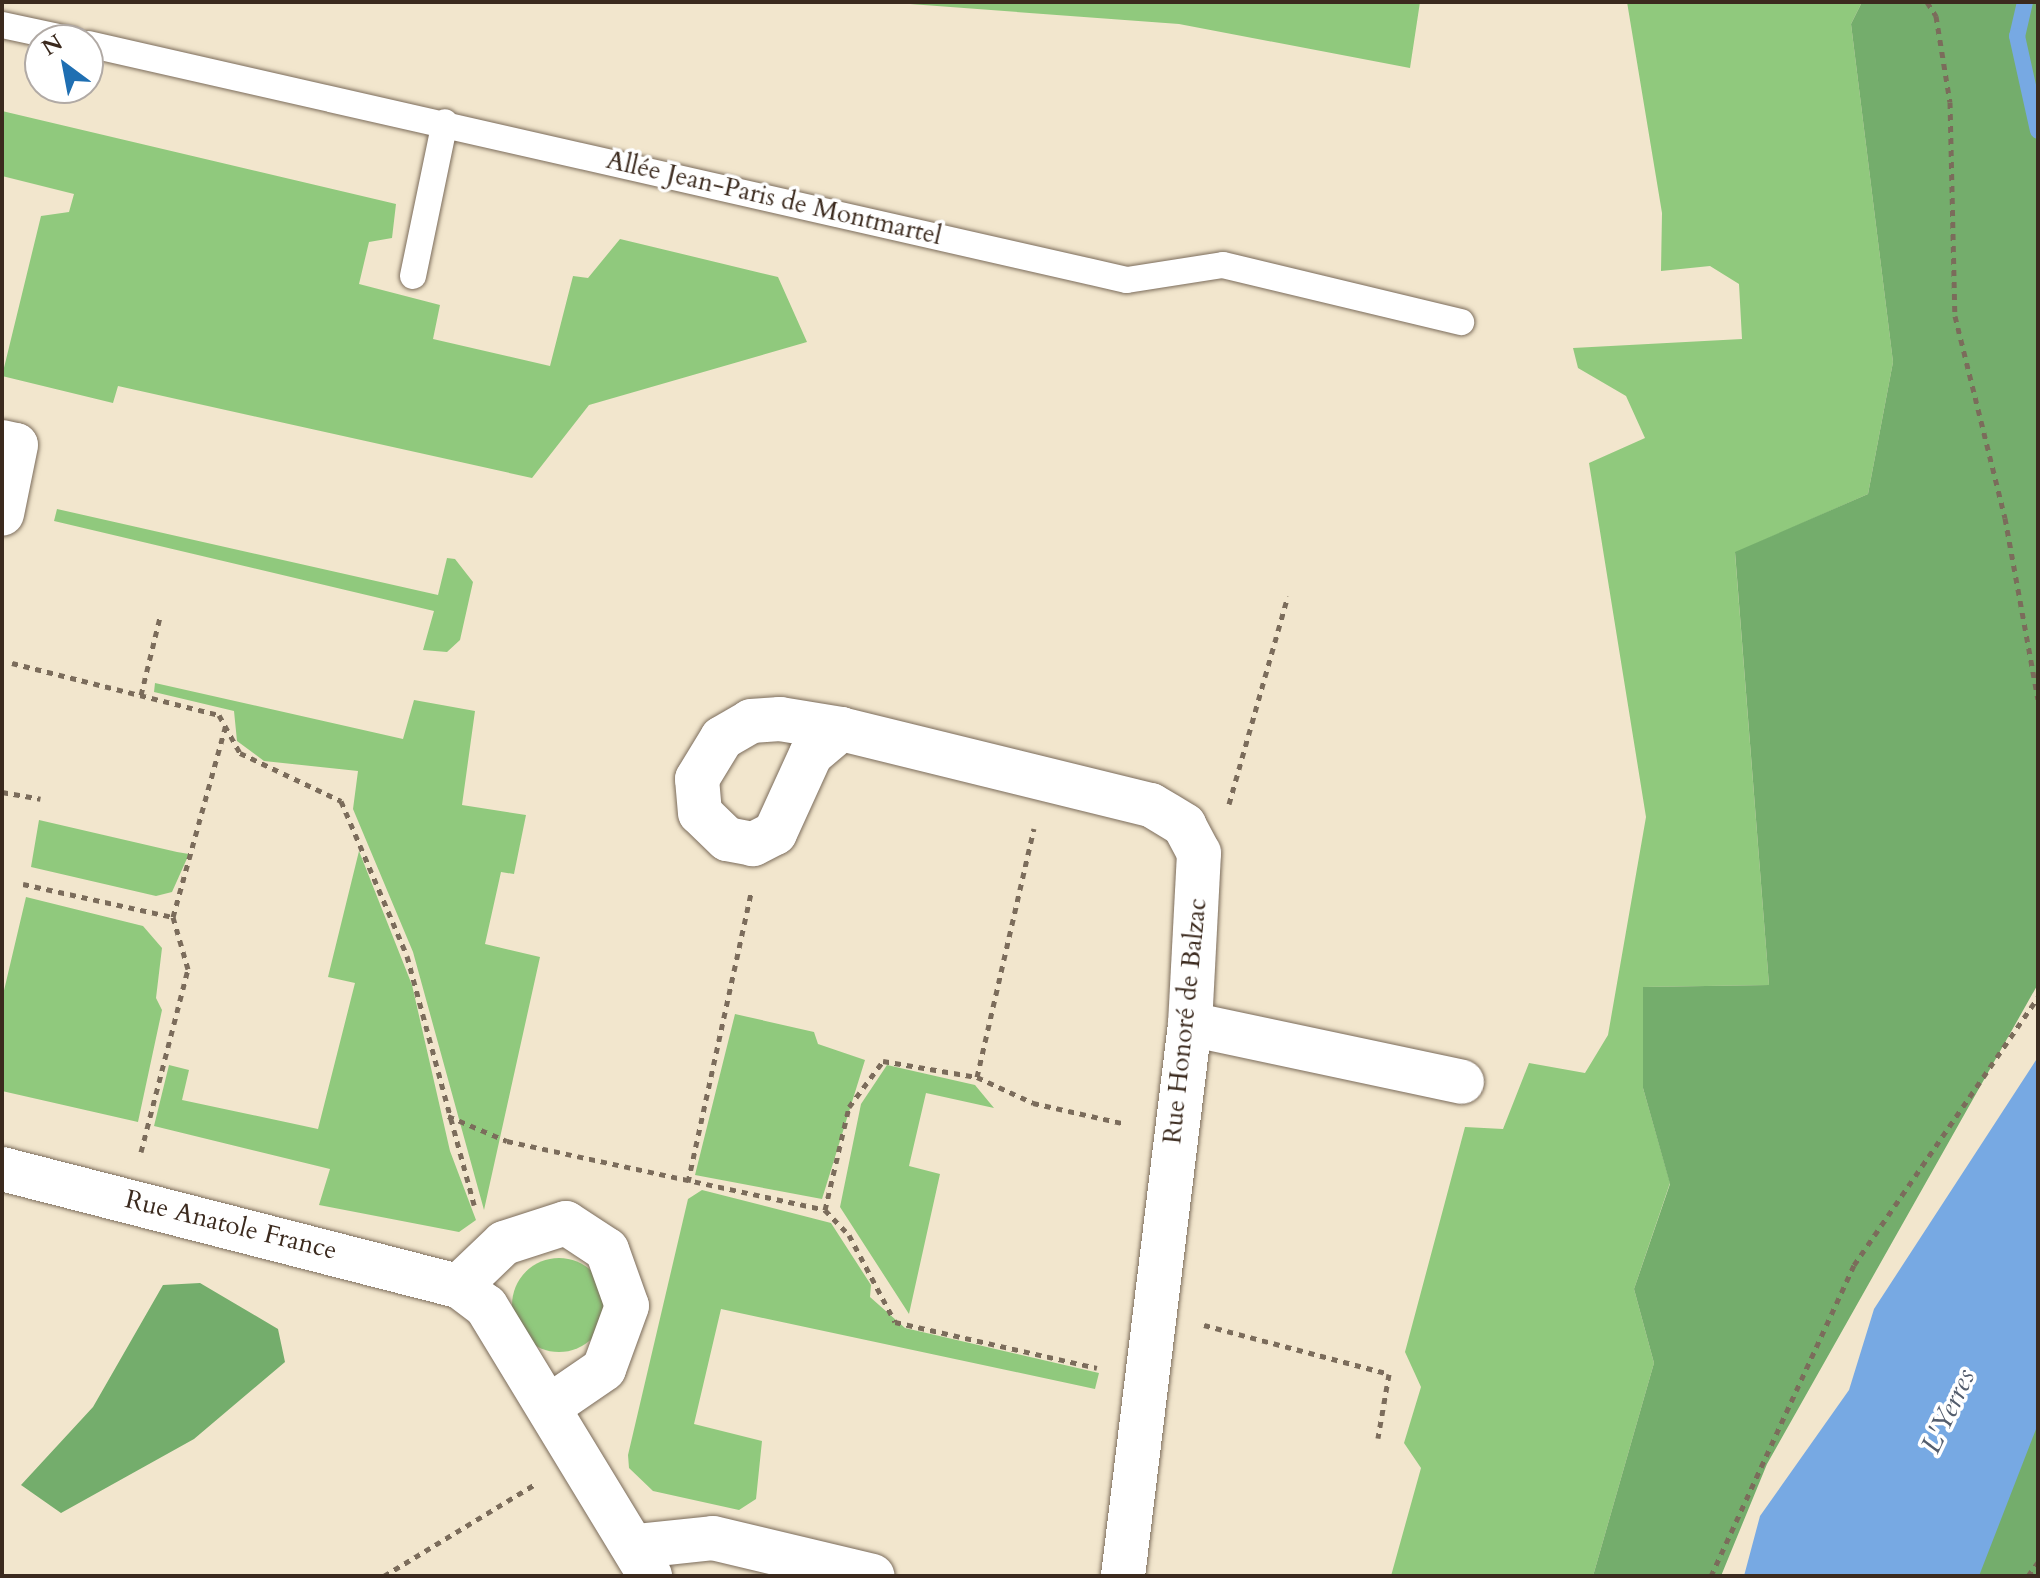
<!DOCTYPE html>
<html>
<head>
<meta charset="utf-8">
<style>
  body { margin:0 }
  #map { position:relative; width:2040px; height:1578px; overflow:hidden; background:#f2e6cd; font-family:Cardo,serif }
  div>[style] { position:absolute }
  .green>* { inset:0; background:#90c97d }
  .round { border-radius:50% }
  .forest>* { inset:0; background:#74ad6c }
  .water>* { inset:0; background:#77a9e3 }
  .stream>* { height:16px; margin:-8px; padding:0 8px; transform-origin:8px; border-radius:8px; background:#77a9e3 }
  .path>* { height:5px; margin-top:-2.5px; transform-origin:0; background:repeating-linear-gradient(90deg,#7b6c5b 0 6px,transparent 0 12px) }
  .roads { filter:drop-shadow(0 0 2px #7b6c5b) drop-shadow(0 0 2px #7b6c5b) }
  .service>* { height:26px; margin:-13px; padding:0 13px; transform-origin:13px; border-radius:13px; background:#fff }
  .minor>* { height:44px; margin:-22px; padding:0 22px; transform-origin:22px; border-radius:22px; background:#fff }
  span { translate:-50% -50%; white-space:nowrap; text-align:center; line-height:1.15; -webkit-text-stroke:7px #fff; paint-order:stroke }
  .street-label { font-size:26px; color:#3b2a1e }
  .water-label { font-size:28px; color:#535d6d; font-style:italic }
  .frame { position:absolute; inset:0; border:4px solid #3b2a1e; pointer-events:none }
  .north { position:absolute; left:24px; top:24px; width:80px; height:80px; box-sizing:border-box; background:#fff; border:2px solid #b1aaa5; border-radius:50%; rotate:328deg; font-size:22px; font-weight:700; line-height:32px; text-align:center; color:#3b2a1e }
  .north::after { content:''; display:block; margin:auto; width:28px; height:36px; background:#1f6fb2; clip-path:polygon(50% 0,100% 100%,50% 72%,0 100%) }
</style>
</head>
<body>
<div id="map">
  <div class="green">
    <i style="clip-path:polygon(883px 2px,1420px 2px,1410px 68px,1179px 24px)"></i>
    <i style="clip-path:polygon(1627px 2px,1862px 2px,1851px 24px,1893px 362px,1868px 494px,1735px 553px,1769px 985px,1643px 987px,1643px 1088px,1670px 1183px,1634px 1289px,1654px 1363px,1593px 1576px,1391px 1576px,1421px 1468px,1404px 1443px,1421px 1387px,1405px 1352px,1465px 1127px,1503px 1129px,1529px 1063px,1585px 1073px,1608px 1035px,1646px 817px,1589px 463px,1645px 438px,1626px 396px,1578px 368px,1573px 348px,1742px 339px,1739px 284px,1710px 266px,1661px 271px,1662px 213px)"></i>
    <i style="clip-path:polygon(2px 111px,396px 204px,392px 238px,369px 242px,359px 284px,440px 305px,433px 339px,550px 366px,573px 276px,588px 278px,620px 239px,778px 277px,807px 342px,589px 405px,532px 478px,118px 386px,113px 403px,2px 376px,41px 216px,69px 212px,74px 194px,2px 176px)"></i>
    <i style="clip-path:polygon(57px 509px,438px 595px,447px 558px,455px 559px,473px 582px,460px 640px,447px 652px,423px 650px,434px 611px,54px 521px)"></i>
    <i style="clip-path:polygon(155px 683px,403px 739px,414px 700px,475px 711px,462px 805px,526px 815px,514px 874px,501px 872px,485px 944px,540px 957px,484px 1210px,413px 952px,353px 809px,358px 771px,264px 761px,237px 741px,234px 711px,154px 692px)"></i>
    <i style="clip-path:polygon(39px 820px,177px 852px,189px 854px,172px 892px,156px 896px,31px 867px)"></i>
    <i style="clip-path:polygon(359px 851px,412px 985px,450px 1151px,476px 1220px,459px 1232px,319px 1205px,330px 1169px,154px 1126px,169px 1065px,189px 1070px,182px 1100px,318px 1129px,355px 983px,328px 977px)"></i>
    <i style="clip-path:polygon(26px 897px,143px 926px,162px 948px,156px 998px,162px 1010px,138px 1122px,2px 1091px,2px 999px)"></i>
    <i style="clip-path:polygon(735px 1014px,814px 1032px,818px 1044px,865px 1060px,822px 1199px,695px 1175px)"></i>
    <i style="clip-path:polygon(887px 1065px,975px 1085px,994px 1108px,926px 1093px,909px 1166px,940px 1174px,909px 1314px,840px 1207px,861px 1104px)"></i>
    <i style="clip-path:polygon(702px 1190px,831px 1223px,871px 1285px,870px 1297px,905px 1328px,1099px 1373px,1095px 1389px,721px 1309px,694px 1424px,762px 1441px,756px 1499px,739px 1510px,653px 1491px,629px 1468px,628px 1455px,688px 1199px)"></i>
    <i class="round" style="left:512px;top:1258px;width:94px;height:94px"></i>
  </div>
  <div class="forest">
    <i style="clip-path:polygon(1862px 2px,2038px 2px,2038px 984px,1767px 1464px,1721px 1576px,1593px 1576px,1654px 1363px,1634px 1289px,1670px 1184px,1643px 1088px,1643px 987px,1769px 985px,1735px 552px,1868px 494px,1893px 362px,1851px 24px)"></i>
    <i style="clip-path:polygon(200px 1283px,278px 1329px,285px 1362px,194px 1439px,61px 1513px,21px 1485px,93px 1407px,163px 1285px)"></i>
    <i style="clip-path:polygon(2038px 1341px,2038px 1576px,1940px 1576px)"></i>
  </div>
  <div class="water">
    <i style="clip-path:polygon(2038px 1057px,2038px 1424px,1979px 1576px,1744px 1576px,1760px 1516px,1849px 1390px,1874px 1309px)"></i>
  </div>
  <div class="stream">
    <i style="left:2025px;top:2px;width:35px;rotate:103deg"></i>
    <i style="left:2017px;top:36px;width:97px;rotate:77.5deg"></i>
  </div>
  <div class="path">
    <i style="left:1927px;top:2px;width:17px;rotate:57deg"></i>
    <i style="left:1936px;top:16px;width:87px;rotate:80.8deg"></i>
    <i style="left:1950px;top:102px;width:214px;rotate:88.7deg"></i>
    <i style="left:1955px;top:316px;width:208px;rotate:76.1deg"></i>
    <i style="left:2005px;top:518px;width:184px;rotate:79.7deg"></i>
    <i style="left:12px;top:663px;width:213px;rotate:14.1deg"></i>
    <i style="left:219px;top:715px;width:43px;rotate:61.1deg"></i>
    <i style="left:240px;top:753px;width:112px;rotate:25.4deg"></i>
    <i style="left:341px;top:801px;width:168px;rotate:66.9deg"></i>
    <i style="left:407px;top:956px;width:258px;rotate:74.9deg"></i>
    <i style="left:141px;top:695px;width:80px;rotate:-76.3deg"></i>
    <i style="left:2px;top:792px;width:39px;rotate:10deg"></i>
    <i style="left:1229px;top:804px;width:216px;rotate:-74.2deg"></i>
    <i style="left:23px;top:884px;width:154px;rotate:12.4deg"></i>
    <i style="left:977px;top:1077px;width:255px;rotate:-77.1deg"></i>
    <i style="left:448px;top:1116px;width:64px;rotate:23deg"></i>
    <i style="left:507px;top:1141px;width:325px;rotate:12.2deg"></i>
    <i style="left:825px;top:1210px;width:35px;rotate:46deg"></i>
    <i style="left:849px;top:1235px;width:98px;rotate:62.1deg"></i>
    <i style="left:895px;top:1322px;width:207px;rotate:12.8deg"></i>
    <i style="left:141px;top:1152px;width:189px;rotate:-75.6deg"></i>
    <i style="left:188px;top:969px;width:54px;rotate:-106.1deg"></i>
    <i style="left:173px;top:917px;width:203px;rotate:-74.6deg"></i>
    <i style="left:688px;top:1182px;width:295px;rotate:-77.7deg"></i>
    <i style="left:825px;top:1210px;width:106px;rotate:-76.9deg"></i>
    <i style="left:849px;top:1107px;width:57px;rotate:-53.5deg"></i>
    <i style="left:883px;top:1061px;width:95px;rotate:9.7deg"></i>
    <i style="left:977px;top:1077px;width:62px;rotate:24.9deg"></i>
    <i style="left:1033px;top:1103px;width:95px;rotate:12.7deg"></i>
    <i style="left:1204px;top:1325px;width:191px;rotate:14.8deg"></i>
    <i style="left:1389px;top:1374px;width:65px;rotate:99.8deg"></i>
    <i style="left:384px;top:1576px;width:179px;rotate:-31.3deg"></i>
    <i style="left:1711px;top:1576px;width:342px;rotate:-65.3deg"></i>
    <i style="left:1854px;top:1265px;width:325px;rotate:-55.5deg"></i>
    <i style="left:2028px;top:1576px;width:17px;rotate:-54deg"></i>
  </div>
  <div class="roads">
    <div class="service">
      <i style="left:2px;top:25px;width:72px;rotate:12.1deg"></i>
      <i style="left:88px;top:44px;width:1065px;rotate:12.8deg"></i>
      <i style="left:1127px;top:280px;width:97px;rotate:-8.9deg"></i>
      <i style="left:1223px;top:265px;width:245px;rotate:13.5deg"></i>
      <i style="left:413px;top:276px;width:157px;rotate:-78.3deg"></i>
    </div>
    <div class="minor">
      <i style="left:2px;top:442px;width:14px;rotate:12deg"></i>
      <i style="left:16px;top:445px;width:70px;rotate:101.5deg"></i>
      <i style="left:841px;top:729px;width:39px;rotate:140deg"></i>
      <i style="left:811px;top:754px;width:87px;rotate:114.5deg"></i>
      <i style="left:775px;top:833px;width:25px;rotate:153deg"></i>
      <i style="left:753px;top:844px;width:26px;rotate:-169deg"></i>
      <i style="left:727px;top:839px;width:37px;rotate:-136deg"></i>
      <i style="left:700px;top:813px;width:34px;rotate:-95deg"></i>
      <i style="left:697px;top:779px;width:48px;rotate:-58.6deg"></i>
      <i style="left:722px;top:738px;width:34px;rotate:-30deg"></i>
      <i style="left:751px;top:721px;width:29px;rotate:-4deg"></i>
      <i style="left:780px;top:719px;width:62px;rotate:9.3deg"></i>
      <i style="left:841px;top:729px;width:319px;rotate:13.8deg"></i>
      <i style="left:1151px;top:805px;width:39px;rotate:31deg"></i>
      <i style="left:1184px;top:825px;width:32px;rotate:62deg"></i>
      <i style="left:1199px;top:853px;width:171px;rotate:93deg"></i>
      <i style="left:1190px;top:1024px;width:556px;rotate:96.92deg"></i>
      <i style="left:1190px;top:1024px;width:278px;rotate:12deg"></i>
      <i style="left:2px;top:1169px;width:472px;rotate:14.4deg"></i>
      <i style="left:459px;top:1286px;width:34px;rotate:37deg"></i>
      <i style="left:486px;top:1306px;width:316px;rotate:58.7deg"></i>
      <i style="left:459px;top:1286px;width:62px;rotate:-43.7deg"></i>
      <i style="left:504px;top:1243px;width:65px;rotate:-17.9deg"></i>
      <i style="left:566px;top:1223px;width:49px;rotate:33.4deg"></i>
      <i style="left:607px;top:1250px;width:59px;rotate:70.3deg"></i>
      <i style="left:627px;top:1306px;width:67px;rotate:110.1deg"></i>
      <i style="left:604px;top:1369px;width:65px;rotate:145.6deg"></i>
      <i style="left:638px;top:1546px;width:75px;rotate:-6.1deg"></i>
      <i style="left:713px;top:1538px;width:164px;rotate:13.4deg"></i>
    </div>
  </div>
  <div class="street-label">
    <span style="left:774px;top:198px;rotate:13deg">Allée Jean-Paris de Montmartel</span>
    <span style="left:1185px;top:1021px;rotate:-84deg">Rue Honoré de Balzac</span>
    <span style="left:231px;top:1225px;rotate:14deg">Rue Anatole France</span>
  </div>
  <div class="water-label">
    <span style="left:1948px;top:1411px;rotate:-65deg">L'Yerres</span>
  </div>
  <div class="frame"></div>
  <div class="north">N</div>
</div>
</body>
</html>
